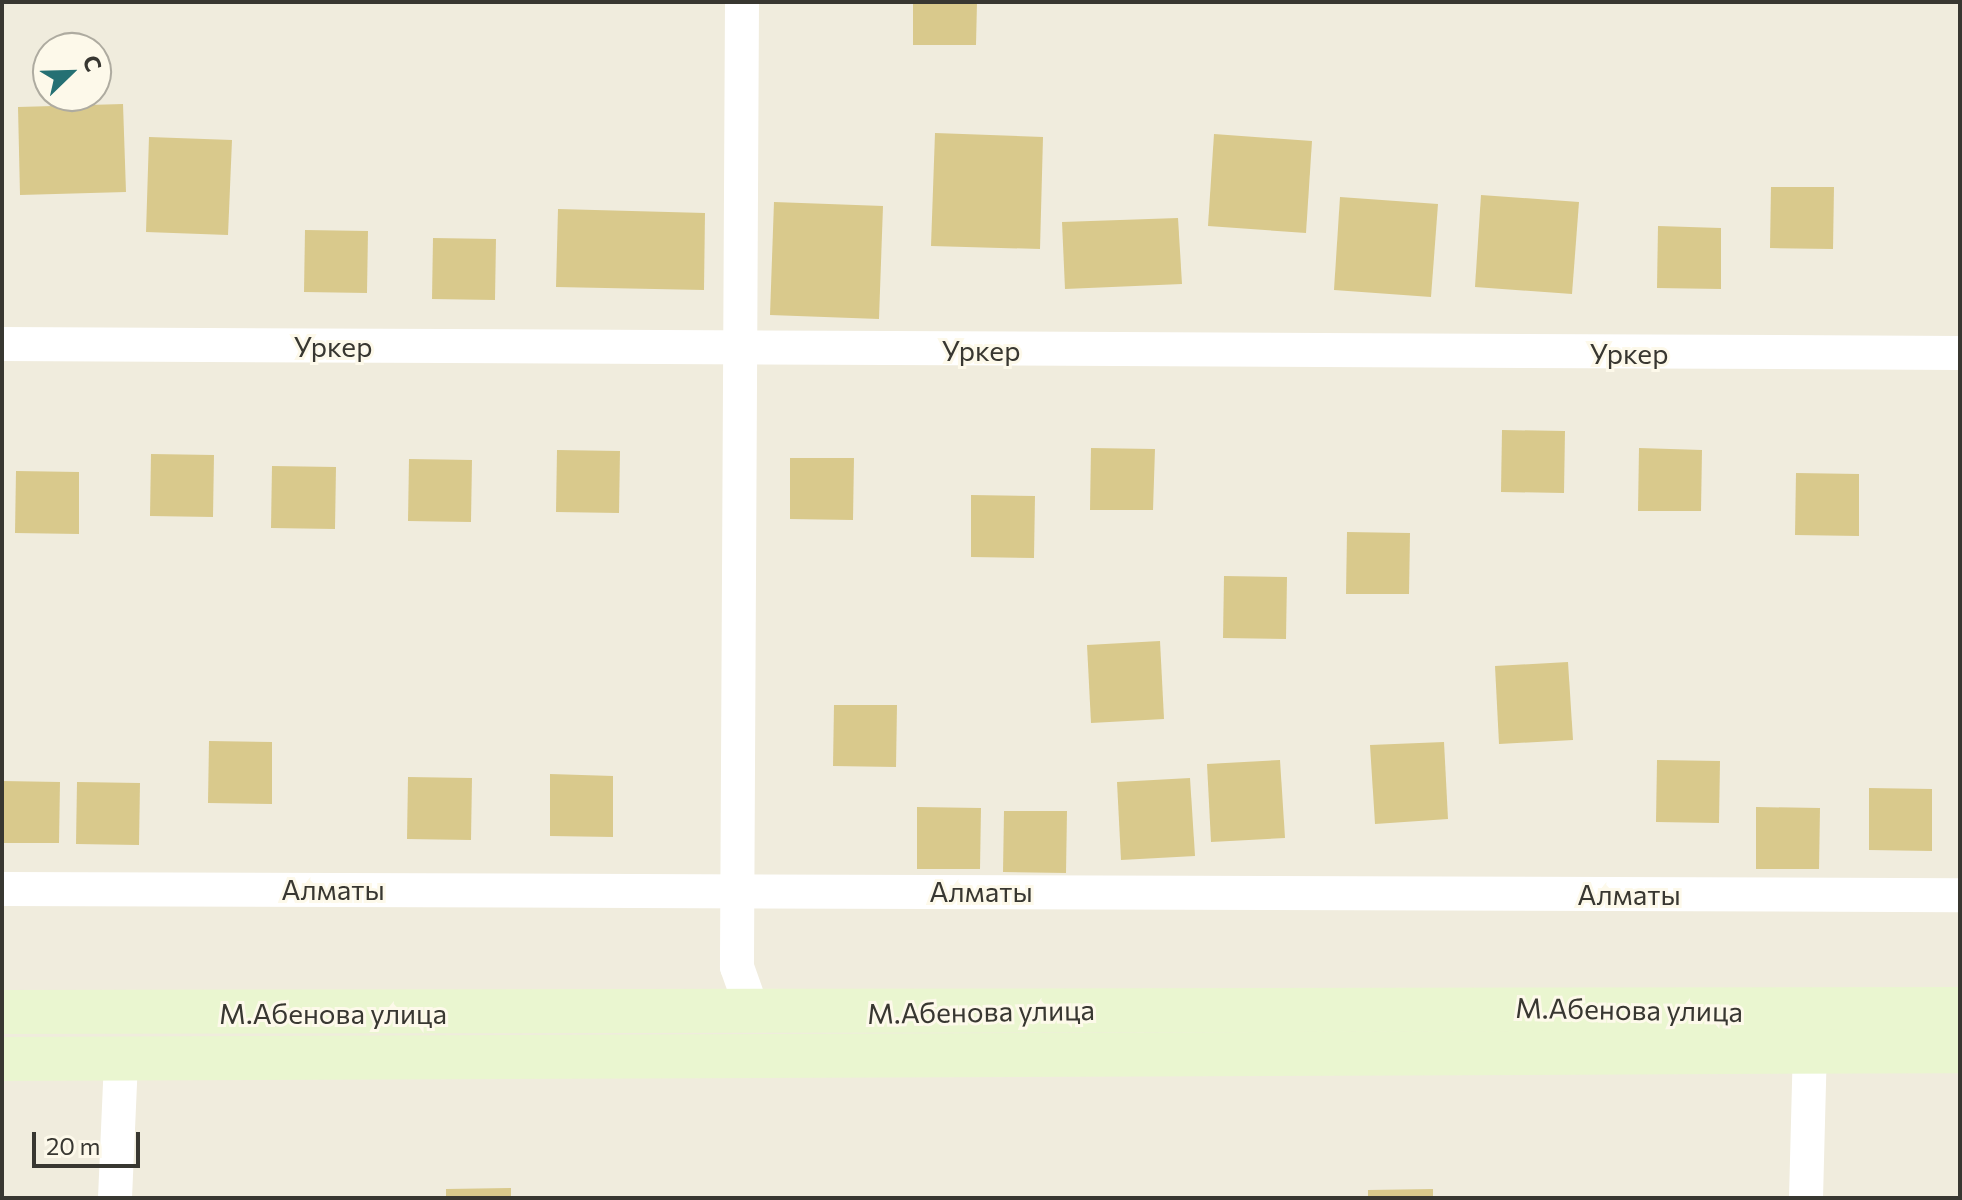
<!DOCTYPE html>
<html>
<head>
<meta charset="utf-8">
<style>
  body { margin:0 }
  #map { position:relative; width:1962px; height:1200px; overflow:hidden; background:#f0ecdd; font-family:Commissioner,sans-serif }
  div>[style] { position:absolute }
  .building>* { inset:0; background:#d9c98c }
  .street>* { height:34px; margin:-17px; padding:0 17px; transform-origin:17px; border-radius:17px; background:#fff }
  .secondary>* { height:44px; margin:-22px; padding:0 22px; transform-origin:22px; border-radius:22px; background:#eaf6d0 }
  span { translate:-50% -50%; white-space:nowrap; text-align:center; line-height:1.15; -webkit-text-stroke:6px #fdf9ea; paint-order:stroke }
  .street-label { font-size:28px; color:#383731 }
  .frame { position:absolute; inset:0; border:4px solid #383731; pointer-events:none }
  .north { position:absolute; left:32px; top:32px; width:80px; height:80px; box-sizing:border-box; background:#fdf9ea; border:2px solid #aeaba0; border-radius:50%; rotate:67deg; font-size:22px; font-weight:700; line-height:32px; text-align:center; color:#383731 }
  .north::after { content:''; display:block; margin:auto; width:28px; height:36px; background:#257073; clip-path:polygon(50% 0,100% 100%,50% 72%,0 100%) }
  .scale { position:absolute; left:32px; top:1132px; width:108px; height:36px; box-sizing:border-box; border:4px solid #383731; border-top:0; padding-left:10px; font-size:24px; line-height:28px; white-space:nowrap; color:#383731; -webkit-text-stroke:6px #fdf9ea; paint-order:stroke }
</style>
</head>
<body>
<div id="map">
  <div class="building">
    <i style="clip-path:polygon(913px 2px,977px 2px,976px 45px,913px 45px)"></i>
    <i style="clip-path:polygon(123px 104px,126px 192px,20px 195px,18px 107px)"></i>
    <i style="clip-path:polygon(935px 133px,1043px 137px,1040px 249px,931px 246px)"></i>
    <i style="clip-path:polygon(1214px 134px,1312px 141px,1306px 233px,1208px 226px)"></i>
    <i style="clip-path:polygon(149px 137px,232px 140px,228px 235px,146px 232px)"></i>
    <i style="clip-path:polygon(1771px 187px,1834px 187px,1833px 249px,1770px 248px)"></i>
    <i style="clip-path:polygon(1481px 195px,1579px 202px,1572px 294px,1475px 287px)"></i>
    <i style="clip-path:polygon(1340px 197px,1438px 204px,1431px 297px,1334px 290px)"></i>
    <i style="clip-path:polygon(774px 202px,883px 206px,879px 319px,770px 315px)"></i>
    <i style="clip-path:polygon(558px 209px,705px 213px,704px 290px,556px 287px)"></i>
    <i style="clip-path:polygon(1178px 218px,1182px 284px,1065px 289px,1062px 222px)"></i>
    <i style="clip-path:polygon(1658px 226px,1721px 228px,1721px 289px,1657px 288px)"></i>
    <i style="clip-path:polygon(305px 230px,368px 231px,367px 293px,304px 292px)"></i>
    <i style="clip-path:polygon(433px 238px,496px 239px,495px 300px,432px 299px)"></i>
    <i style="clip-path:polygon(1502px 430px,1565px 431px,1564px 493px,1501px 492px)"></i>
    <i style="clip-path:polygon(1091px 448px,1155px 449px,1153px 510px,1090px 510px)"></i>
    <i style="clip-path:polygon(1639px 448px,1702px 450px,1701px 511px,1638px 511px)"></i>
    <i style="clip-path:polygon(557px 450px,620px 451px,619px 513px,556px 512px)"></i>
    <i style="clip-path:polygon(151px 454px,214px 455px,213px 517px,150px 516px)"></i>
    <i style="clip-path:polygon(790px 458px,854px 458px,853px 520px,790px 519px)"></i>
    <i style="clip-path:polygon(409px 459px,472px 460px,471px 522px,408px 521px)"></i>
    <i style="clip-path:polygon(272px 466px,336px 467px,335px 529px,271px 528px)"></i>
    <i style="clip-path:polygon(16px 471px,79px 472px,79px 534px,15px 533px)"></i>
    <i style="clip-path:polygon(1796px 473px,1859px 474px,1859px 536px,1795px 535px)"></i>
    <i style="clip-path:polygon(971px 495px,1035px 496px,1034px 558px,971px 557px)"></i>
    <i style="clip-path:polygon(1347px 532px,1410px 533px,1409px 594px,1346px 594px)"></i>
    <i style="clip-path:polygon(1224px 576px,1287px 577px,1286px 639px,1223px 638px)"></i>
    <i style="clip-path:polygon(1160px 641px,1164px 719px,1091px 723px,1087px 645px)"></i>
    <i style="clip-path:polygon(1568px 662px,1573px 740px,1499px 744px,1495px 666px)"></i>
    <i style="clip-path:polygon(834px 705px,897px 705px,896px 767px,833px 766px)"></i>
    <i style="clip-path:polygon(209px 741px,272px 742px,272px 804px,208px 803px)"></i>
    <i style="clip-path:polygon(1444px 742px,1448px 819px,1375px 824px,1370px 745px)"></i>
    <i style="clip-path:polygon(1280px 760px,1285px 838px,1211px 842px,1207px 764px)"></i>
    <i style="clip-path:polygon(1657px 760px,1720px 761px,1719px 823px,1656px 822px)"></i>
    <i style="clip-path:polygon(550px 774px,613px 776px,613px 837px,550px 836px)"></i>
    <i style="clip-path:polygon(408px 777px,472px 778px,471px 840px,407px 839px)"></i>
    <i style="clip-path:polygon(1190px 778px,1195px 856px,1121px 860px,1117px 782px)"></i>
    <i style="clip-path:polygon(2px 781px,60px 782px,59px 843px,2px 843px)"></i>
    <i style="clip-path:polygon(77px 782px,140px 783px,139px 845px,76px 844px)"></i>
    <i style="clip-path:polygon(1869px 788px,1932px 789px,1932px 851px,1869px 850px)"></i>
    <i style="clip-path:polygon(917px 807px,981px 808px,980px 869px,917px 869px)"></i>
    <i style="clip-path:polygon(1756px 807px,1820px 808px,1819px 869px,1756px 869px)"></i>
    <i style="clip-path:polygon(1004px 811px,1067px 811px,1066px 873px,1003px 872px)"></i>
    <i style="clip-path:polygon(511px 1188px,511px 1198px,446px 1198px,446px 1189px)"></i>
    <i style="clip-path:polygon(1433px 1189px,1433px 1198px,1368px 1198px,1368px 1190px)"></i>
  </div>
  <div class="street">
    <i style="left:742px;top:2px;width:965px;rotate:90.3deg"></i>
    <i style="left:737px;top:967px;width:51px;rotate:70.5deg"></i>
    <i style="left:2px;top:344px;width:1958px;rotate:0.26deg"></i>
    <i style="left:2px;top:889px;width:1958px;rotate:0.18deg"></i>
    <i style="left:115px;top:1198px;width:139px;rotate:-87.5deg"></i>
    <i style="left:1806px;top:1198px;width:148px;rotate:-88.5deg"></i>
  </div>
  <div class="secondary">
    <i style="left:2px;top:1012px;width:1958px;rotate:-0.09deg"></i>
    <i style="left:2px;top:1059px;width:1958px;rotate:-0.23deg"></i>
  </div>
  <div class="street-label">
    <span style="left:333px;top:346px">Уркер</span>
    <span style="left:981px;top:350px">Уркер</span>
    <span style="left:1629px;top:353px">Уркер</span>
    <span style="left:333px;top:889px">Алматы</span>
    <span style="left:981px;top:891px">Алматы</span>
    <span style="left:1629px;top:894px">Алматы</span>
    <span style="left:1629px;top:1009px;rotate:1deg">М.Абенова улица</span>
    <span style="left:981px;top:1011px;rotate:-1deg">М.Абенова улица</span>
    <span style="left:333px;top:1013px">М.Абенова улица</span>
  </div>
  <div class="frame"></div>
  <div class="north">С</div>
  <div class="scale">20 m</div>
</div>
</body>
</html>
